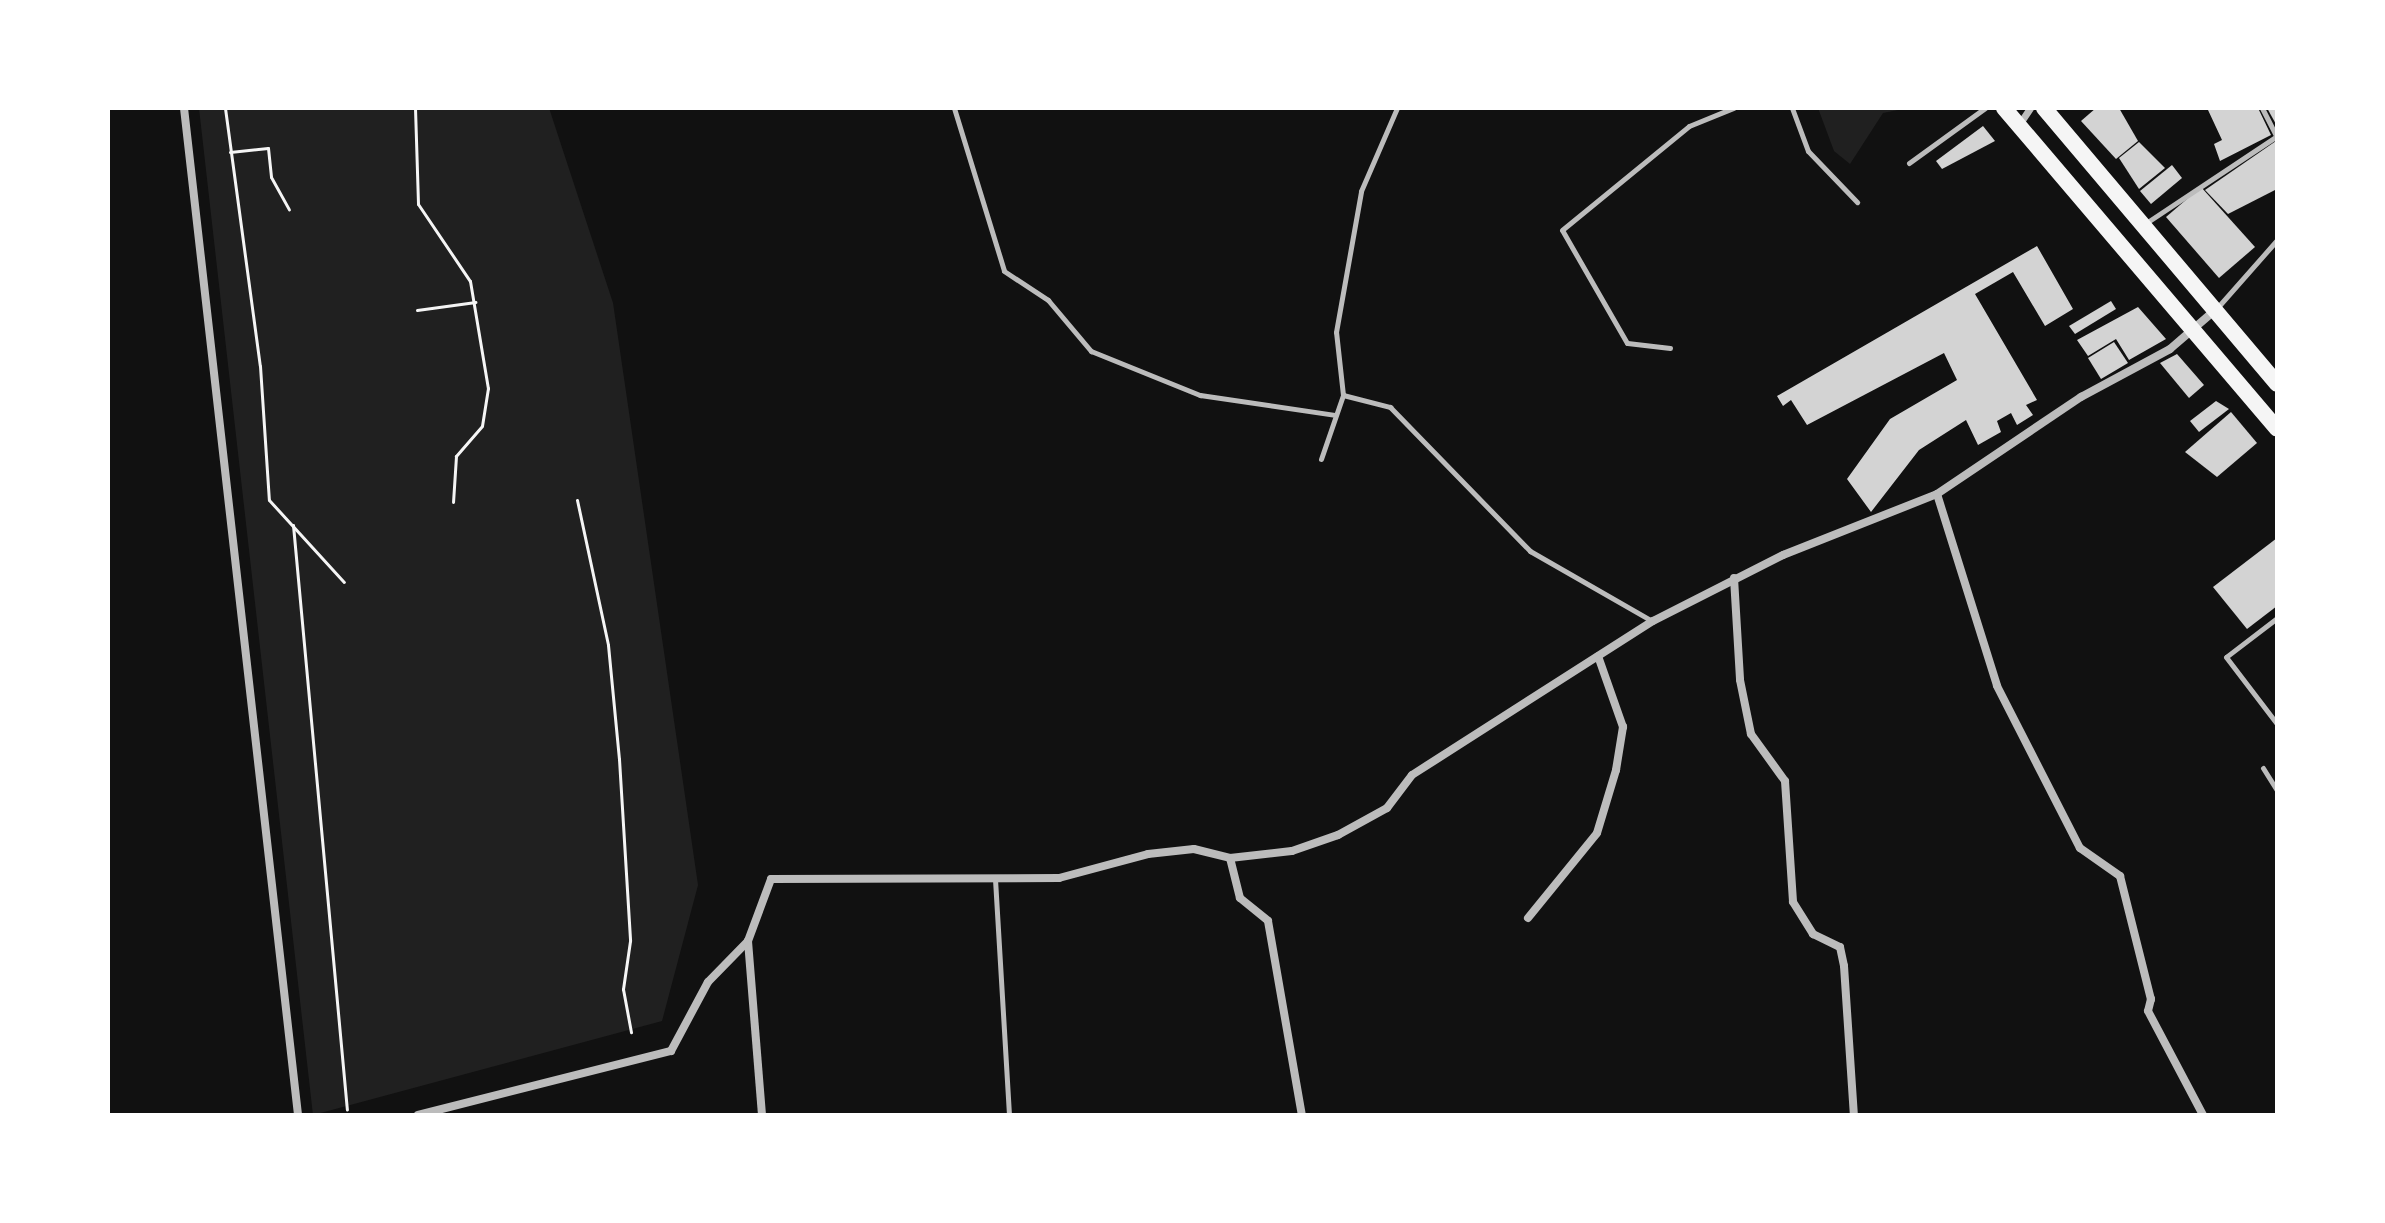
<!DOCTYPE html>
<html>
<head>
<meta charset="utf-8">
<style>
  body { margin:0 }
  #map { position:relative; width:2385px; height:1223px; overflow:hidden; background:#111; font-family:"Sofia Sans Condensed",sans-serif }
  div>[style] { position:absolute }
  .green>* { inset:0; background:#202020 }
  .building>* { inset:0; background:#d3d3d3 }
  .path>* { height:3px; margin:-1.5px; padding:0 1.5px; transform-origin:1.5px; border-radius:1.5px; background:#f5f5f5 }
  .service>* { height:5px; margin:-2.5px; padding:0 2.5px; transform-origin:2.5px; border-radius:2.5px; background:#bcbcbc }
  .pedestrian>* { height:7px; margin:-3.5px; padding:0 3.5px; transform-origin:3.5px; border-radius:3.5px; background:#bcbcbc }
  .minor>* { height:8px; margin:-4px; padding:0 4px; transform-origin:4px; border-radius:4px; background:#bcbcbc }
  .primary>* { height:16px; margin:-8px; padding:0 8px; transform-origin:8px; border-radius:8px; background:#f5f5f5 }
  span { translate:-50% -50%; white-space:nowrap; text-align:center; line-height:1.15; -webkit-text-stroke:6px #fff; paint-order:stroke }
  .frame { position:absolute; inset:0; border:110px solid #fff; pointer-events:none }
</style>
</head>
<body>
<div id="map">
  <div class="green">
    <i style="clip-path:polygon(199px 108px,549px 108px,613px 303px,698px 885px,662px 1021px,313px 1115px)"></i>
    <i style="clip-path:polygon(1818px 108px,1908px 108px,1883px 113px,1850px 164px,1834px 151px)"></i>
  </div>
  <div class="building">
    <i style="clip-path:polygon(2096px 108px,2119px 108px,2138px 141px,2116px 159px,2081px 121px)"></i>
    <i style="clip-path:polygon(2258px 108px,2271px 135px,2220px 161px,2214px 144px,2222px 140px,2208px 110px)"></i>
    <i style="clip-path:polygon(2267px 108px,2277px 108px,2277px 126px)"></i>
    <i style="clip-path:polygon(1983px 126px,1995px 141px,1942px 169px,1936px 161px)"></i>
    <i style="clip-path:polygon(2276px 141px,2277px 189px,2228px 214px,2205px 190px)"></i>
    <i style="clip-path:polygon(2139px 142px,2165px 168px,2139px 189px,2119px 158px)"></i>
    <i style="clip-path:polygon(2172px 165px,2182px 178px,2151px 204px,2140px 191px)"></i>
    <i style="clip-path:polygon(2201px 187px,2255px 247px,2219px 278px,2166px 217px)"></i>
    <i style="clip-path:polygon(2037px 246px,2073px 309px,2045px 326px,2013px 272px,1975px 294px,2037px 400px,2026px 405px,2033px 415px,2017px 425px,2011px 413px,1997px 421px,2001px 432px,1978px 445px,1966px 420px,1919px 450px,1871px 512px,1847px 479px,1890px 419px,1957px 380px,1944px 353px,1807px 425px,1791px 400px,1783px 406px,1777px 396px)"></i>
    <i style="clip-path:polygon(2111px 301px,2116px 309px,2075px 334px,2069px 326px)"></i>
    <i style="clip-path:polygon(2138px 307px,2166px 339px,2129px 360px,2116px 339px,2088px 356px,2077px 340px)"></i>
    <i style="clip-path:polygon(2114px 342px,2128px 363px,2101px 379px,2088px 358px)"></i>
    <i style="clip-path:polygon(2177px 354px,2204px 385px,2189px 398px,2160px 363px)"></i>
    <i style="clip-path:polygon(2216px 401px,2229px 409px,2199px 432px,2190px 421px)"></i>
    <i style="clip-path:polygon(2231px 412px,2257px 443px,2217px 477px,2185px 452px)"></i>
    <i style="clip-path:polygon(2277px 538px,2277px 606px,2247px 629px,2213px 587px)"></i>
  </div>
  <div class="path">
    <i style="left:225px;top:108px;width:260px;rotate:82.3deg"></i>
    <i style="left:260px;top:366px;width:134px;rotate:86.2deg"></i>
    <i style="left:269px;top:500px;width:111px;rotate:47.6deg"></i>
    <i style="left:415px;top:108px;width:96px;rotate:88.2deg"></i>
    <i style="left:418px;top:204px;width:93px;rotate:56deg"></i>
    <i style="left:470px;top:281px;width:109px;rotate:80.5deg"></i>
    <i style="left:488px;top:388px;width:38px;rotate:99deg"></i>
    <i style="left:482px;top:426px;width:40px;rotate:131deg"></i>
    <i style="left:456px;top:456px;width:46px;rotate:93.7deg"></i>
    <i style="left:230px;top:152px;width:38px;rotate:-6deg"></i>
    <i style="left:268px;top:148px;width:29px;rotate:84deg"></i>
    <i style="left:271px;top:177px;width:37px;rotate:61deg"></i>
    <i style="left:417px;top:310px;width:59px;rotate:-7.9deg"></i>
    <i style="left:577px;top:500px;width:148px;rotate:77.9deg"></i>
    <i style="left:608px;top:645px;width:115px;rotate:84.5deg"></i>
    <i style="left:619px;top:759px;width:182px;rotate:86.5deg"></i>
    <i style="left:630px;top:941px;width:49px;rotate:98.3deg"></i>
    <i style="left:623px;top:989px;width:44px;rotate:79.5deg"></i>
    <i style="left:293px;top:525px;width:587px;rotate:84.73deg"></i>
  </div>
  <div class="service">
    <i style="left:954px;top:108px;width:170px;rotate:72.9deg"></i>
    <i style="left:1004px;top:271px;width:53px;rotate:33.4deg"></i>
    <i style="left:1048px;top:300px;width:67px;rotate:49.9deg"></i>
    <i style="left:1091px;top:351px;width:118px;rotate:22deg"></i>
    <i style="left:1200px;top:395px;width:136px;rotate:8.4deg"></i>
    <i style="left:1792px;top:108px;width:46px;rotate:69.6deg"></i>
    <i style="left:1808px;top:151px;width:71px;rotate:46.1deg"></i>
    <i style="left:2262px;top:108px;width:31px;rotate:63deg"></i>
    <i style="left:1909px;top:163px;width:94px;rotate:-35.9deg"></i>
    <i style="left:2146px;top:223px;width:157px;rotate:-33.6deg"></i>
    <i style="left:2217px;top:308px;width:91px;rotate:-48.6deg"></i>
    <i style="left:1670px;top:348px;width:43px;rotate:-173.4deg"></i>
    <i style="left:1627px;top:343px;width:130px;rotate:-119.9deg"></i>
    <i style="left:1562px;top:230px;width:164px;rotate:-39.3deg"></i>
    <i style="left:1689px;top:126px;width:48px;rotate:-22.2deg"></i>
    <i style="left:1343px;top:395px;width:49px;rotate:14.3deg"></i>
    <i style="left:1390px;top:407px;width:201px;rotate:45.8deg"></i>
    <i style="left:1530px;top:551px;width:141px;rotate:29.8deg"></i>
    <i style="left:1321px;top:459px;width:68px;rotate:-71deg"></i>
    <i style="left:1343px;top:395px;width:63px;rotate:-96.3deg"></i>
    <i style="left:1336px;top:332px;width:143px;rotate:-79.9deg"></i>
    <i style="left:1361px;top:191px;width:90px;rotate:-66.6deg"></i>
    <i style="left:2277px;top:618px;width:64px;rotate:142.6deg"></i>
    <i style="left:2226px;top:657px;width:84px;rotate:52.7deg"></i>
    <i style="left:2263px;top:768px;width:26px;rotate:58deg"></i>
    <i style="left:995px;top:879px;width:236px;rotate:86.6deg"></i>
  </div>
  <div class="pedestrian">
    <i style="left:2020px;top:123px;width:18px;rotate:-56deg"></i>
  </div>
  <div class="minor">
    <i style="left:184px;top:108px;width:1013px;rotate:83.54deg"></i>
    <i style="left:1937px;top:494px;width:201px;rotate:72.6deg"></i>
    <i style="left:1997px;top:686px;width:182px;rotate:62.9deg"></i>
    <i style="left:2080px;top:848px;width:49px;rotate:35deg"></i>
    <i style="left:2120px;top:876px;width:127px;rotate:75.9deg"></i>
    <i style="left:2151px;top:999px;width:12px;rotate:104deg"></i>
    <i style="left:2148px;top:1011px;width:118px;rotate:62.1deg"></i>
    <i style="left:1734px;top:578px;width:102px;rotate:86.6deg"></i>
    <i style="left:1740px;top:680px;width:55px;rotate:78.5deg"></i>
    <i style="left:1751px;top:734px;width:58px;rotate:54.1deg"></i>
    <i style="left:1785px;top:781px;width:121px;rotate:86.2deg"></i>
    <i style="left:1793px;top:902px;width:38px;rotate:58deg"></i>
    <i style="left:1813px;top:934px;width:30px;rotate:26deg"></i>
    <i style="left:1840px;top:947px;width:19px;rotate:78deg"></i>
    <i style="left:1844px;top:966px;width:149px;rotate:86.2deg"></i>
    <i style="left:1230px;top:858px;width:41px;rotate:76deg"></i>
    <i style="left:1240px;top:898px;width:36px;rotate:39deg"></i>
    <i style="left:1268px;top:921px;width:197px;rotate:80.1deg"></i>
    <i style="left:1528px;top:918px;width:109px;rotate:-50.9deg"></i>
    <i style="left:1597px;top:833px;width:66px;rotate:-73.2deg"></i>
    <i style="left:1616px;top:770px;width:44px;rotate:-80.8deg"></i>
    <i style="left:1623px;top:727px;width:75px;rotate:-109.4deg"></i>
    <i style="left:748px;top:941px;width:175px;rotate:85.4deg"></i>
    <i style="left:418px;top:1115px;width:261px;rotate:-14.2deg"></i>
    <i style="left:671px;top:1051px;width:78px;rotate:-61.8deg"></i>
    <i style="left:708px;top:982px;width:57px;rotate:-45.7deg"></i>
    <i style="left:748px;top:941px;width:66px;rotate:-69.6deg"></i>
    <i style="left:771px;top:879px;width:288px;rotate:-0.2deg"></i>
    <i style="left:1059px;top:878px;width:92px;rotate:-15.1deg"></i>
    <i style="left:1148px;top:854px;width:46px;rotate:-6.2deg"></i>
    <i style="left:1194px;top:849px;width:37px;rotate:14deg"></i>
    <i style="left:1230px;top:858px;width:62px;rotate:-6.4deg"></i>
    <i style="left:1292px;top:851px;width:49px;rotate:-19.2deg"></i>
    <i style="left:1338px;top:835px;width:56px;rotate:-28.9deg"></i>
    <i style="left:1387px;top:808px;width:41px;rotate:-52.9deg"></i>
    <i style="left:1412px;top:775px;width:286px;rotate:-32.6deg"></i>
    <i style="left:1653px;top:621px;width:146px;rotate:-26.9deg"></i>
    <i style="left:1783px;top:555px;width:166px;rotate:-21.6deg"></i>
    <i style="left:1937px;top:494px;width:174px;rotate:-34deg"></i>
    <i style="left:2081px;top:397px;width:101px;rotate:-28.3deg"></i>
    <i style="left:2170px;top:349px;width:58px;rotate:-40.8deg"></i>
  </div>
  <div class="primary">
    <i style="left:2004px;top:108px;width:421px;rotate:49.6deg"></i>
    <i style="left:2044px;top:108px;width:361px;rotate:49.8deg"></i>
  </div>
  <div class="frame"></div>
</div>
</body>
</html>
